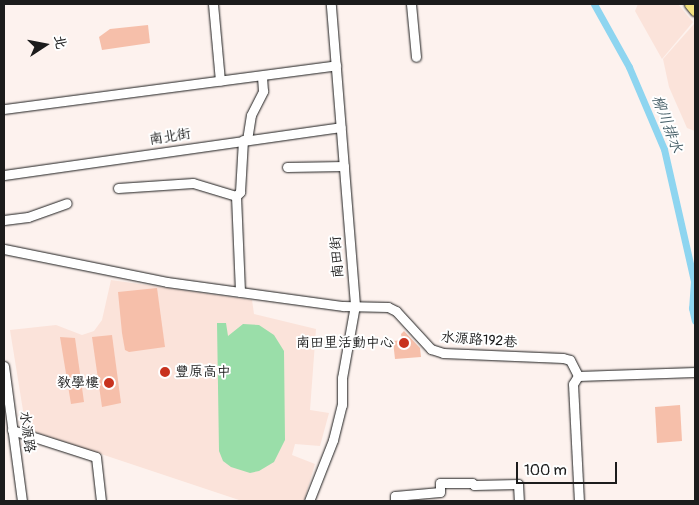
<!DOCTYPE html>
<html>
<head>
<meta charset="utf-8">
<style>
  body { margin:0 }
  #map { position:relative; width:699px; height:505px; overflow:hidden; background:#fdf2ee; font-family:Pangolin,"LXGW WenKai TC",sans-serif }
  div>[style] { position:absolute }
  .built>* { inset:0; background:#fbe3da }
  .green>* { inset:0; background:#9adea9 }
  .canal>* { height:7px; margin:-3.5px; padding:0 3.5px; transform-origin:3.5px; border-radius:3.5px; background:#8ed5f0 }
  .building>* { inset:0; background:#f6bfaa }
  .roads { filter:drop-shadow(0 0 1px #1c1c1c) drop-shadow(0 0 1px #1c1c1c) }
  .minor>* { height:9px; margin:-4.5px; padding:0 4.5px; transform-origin:4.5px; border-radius:4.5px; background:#fff }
  .major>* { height:11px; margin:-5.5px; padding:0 5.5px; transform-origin:5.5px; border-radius:5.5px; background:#f5e382 }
  .dots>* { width:14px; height:14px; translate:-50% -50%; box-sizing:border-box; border:2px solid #fff; border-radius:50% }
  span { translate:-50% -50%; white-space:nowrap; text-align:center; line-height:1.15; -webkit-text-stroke:4px #fff; paint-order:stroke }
  .street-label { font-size:14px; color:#1c1c1c }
  .poi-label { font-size:14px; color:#1c1c1c }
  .right { translate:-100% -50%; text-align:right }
  .left { translate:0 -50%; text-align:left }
  .water-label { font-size:15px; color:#445d66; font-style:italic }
  .frame { position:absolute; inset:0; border:5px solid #1c1c1c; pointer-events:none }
  .north { position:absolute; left:20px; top:20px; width:50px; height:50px; -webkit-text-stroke:4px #fff; paint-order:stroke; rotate:79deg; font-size:14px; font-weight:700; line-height:20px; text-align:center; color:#1c1c1c }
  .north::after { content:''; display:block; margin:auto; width:18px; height:22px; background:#1c1c1c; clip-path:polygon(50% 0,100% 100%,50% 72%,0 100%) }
  .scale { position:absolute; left:516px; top:462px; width:101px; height:22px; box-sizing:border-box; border:2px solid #1c1c1c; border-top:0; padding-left:6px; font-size:15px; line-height:18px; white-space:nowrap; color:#1c1c1c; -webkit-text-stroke:4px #fff; paint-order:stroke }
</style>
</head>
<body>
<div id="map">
  <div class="built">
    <i style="clip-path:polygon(638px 4px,678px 4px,693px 22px,662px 59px,635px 11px)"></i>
    <i style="clip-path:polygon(694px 24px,695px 25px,695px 131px,687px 128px,669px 87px,663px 59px)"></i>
    <i style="clip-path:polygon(111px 280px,252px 300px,254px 314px,316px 329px,310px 410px,329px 413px,320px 446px,295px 444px,292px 455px,315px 464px,304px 501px,242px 501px,26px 429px,10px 330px,56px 325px,82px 335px,94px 331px,102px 320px)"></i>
  </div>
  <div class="green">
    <i style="clip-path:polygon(217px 323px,226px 323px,228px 336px,243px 324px,259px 325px,274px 335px,284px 351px,285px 440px,274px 462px,259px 471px,250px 473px,231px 467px,223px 461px,219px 451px)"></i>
  </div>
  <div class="canal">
    <i style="left:594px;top:4px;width:72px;rotate:60.9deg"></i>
    <i style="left:629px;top:67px;width:89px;rotate:66.9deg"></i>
    <i style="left:664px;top:149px;width:135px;rotate:77.2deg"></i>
    <i style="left:694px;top:281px;width:27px;rotate:94deg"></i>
    <i style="left:692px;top:308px;width:13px;rotate:77deg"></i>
  </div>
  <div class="building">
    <i style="clip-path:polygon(148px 25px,150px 43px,102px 50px,99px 37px,110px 29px)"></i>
    <i style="clip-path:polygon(157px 288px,165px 347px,129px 352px,125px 350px,122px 333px,118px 292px)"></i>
    <i style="clip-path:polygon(404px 331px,420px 348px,421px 357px,395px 359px,393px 341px,402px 340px,401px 334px)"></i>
    <i style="clip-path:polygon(112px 335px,121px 403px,102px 407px,92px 337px)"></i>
    <i style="clip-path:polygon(60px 337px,75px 338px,84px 402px,71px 404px)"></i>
    <i style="clip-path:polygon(680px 405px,682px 441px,657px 443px,655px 407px)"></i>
  </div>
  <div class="roads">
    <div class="minor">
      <i style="left:213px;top:4px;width:77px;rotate:84.8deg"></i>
      <i style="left:411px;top:4px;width:53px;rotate:84.6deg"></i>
      <i style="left:4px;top:109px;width:335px;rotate:-7.5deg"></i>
      <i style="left:247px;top:140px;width:25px;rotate:-81deg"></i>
      <i style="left:251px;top:115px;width:27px;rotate:-63deg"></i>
      <i style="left:263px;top:91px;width:15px;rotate:-94deg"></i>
      <i style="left:287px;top:167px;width:57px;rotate:-1deg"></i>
      <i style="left:4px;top:175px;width:340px;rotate:-8.1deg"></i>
      <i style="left:118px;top:188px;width:75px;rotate:-3.8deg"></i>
      <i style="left:193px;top:183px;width:45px;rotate:16.8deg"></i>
      <i style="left:236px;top:196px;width:96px;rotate:87.6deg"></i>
      <i style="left:236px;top:196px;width:6px;rotate:-45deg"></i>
      <i style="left:240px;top:192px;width:52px;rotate:-86.7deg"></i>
      <i style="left:4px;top:220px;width:24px;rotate:-7deg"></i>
      <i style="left:28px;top:217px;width:41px;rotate:-19.7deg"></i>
      <i style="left:4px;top:249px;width:166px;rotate:11.4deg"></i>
      <i style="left:167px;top:282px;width:178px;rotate:7.8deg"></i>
      <i style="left:343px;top:306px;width:45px;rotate:1.3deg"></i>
      <i style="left:388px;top:307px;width:9px;rotate:27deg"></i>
      <i style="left:396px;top:311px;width:52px;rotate:47.4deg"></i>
      <i style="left:431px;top:349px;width:13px;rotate:18deg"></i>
      <i style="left:443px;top:353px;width:120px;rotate:2.4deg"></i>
      <i style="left:563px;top:358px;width:7px;rotate:16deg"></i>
      <i style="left:570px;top:360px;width:18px;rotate:63deg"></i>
      <i style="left:578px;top:376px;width:117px;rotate:-2deg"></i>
      <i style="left:4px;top:366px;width:136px;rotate:82.4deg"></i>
      <i style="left:578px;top:376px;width:9px;rotate:122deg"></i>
      <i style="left:573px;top:384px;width:117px;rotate:87.1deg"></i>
      <i style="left:12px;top:430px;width:88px;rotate:17.8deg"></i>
      <i style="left:96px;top:457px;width:44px;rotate:83.5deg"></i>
      <i style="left:309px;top:501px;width:66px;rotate:-68.5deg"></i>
      <i style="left:333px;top:440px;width:36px;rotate:-76deg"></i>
      <i style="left:342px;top:405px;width:27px;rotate:-90deg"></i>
      <i style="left:342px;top:378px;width:74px;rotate:-79.9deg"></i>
      <i style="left:355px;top:305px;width:302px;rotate:-94.6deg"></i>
      <i style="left:395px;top:501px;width:5px;rotate:-90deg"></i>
      <i style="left:395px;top:496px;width:45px;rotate:-5.1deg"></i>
      <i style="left:440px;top:492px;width:9px;rotate:-90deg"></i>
      <i style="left:440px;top:483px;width:32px"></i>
      <i style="left:472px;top:483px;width:3px;rotate:45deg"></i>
      <i style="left:474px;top:485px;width:44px;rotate:-1.3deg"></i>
      <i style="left:518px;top:484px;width:17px;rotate:87deg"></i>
    </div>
    <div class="major">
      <i style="left:690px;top:4px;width:8px;rotate:50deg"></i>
    </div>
  </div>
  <div class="dots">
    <i style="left:404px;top:343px;background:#c8321e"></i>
    <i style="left:165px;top:372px;background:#c8321e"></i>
    <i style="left:109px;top:383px;background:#c8321e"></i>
  </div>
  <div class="street-label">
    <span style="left:170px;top:137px;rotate:-9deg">南北街</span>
    <span style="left:337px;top:257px;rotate:-94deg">南田街</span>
    <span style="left:479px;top:340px;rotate:4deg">水源路192巷</span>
    <span style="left:27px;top:432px;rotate:82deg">水源路</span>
  </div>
  <div class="poi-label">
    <span class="right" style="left:394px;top:343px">南田里活動中心</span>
    <span class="left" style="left:175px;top:372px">豐原高中</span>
    <span class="right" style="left:99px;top:383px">教學樓</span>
  </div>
  <div class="water-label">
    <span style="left:667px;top:124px;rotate:69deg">柳川排水</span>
  </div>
  <div class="frame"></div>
  <div class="north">北</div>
  <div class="scale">100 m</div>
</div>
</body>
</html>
